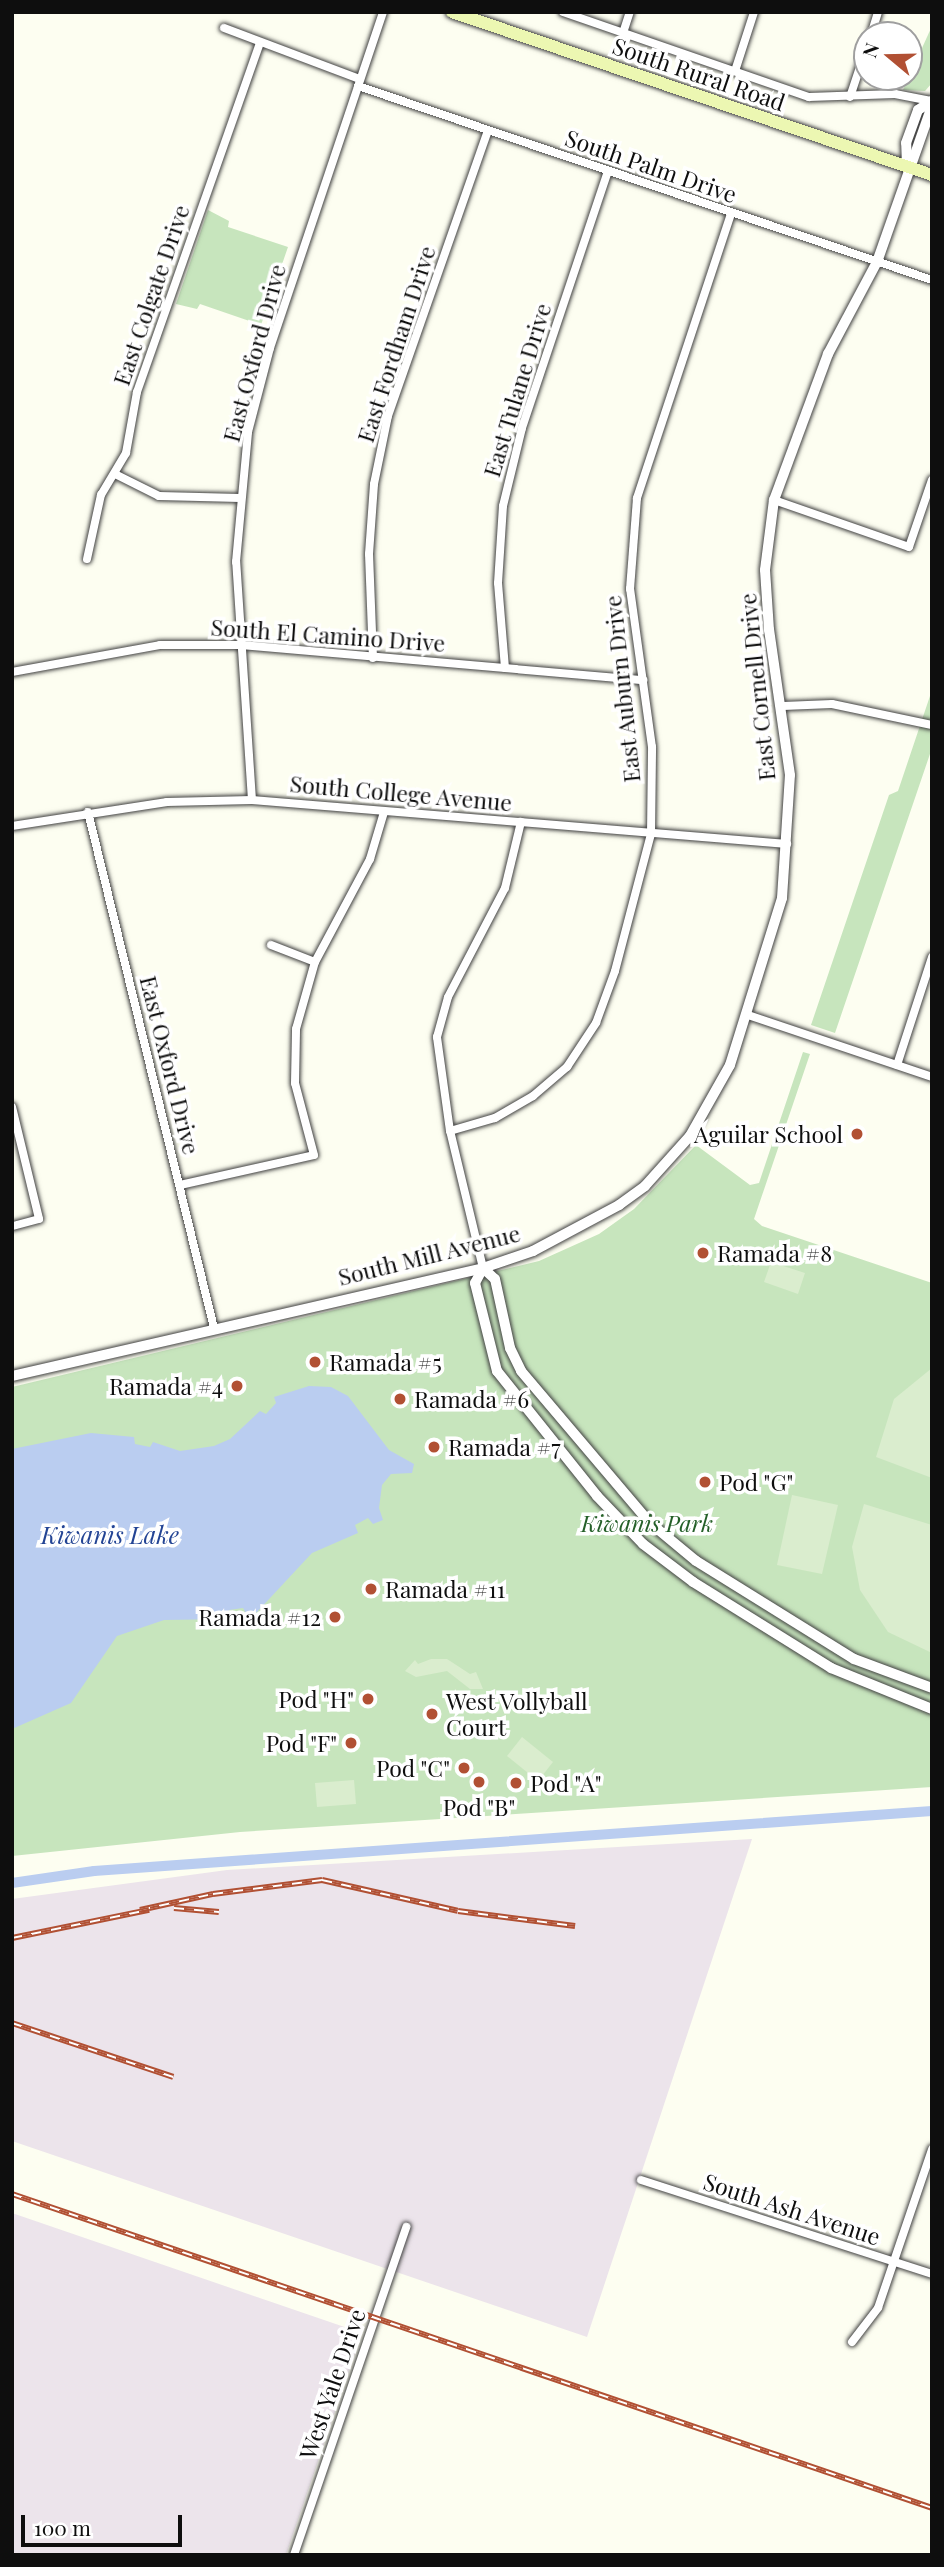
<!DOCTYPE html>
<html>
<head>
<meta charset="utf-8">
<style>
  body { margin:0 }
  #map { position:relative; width:944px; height:2567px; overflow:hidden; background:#fdfef1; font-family:"Playfair Display",serif }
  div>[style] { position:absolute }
  .industrial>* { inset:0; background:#ece4eb }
  .green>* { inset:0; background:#c7e5bd }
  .pitch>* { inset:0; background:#daedce }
  .water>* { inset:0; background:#bacdf0 }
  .canal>* { height:10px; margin:-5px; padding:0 5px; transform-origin:5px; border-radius:5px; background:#bacdf0 }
  .roads { filter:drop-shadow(0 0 2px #414141) drop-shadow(0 0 2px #414141) }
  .minor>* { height:8px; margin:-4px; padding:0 4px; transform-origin:4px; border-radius:4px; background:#fff }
  .tertiary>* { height:10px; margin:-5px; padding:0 5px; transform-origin:5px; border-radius:5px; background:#fff }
  .secondary>* { height:12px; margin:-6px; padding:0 6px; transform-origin:6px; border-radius:6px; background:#ecf7b2 }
  .rail>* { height:6px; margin-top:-3px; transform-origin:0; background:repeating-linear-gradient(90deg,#fff 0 10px,#b15033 0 20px); box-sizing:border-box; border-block:2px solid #b15033 }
  .dots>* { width:19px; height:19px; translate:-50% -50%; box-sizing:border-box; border:4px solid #fff; border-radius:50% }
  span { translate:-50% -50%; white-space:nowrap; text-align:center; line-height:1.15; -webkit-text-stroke:7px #fff; paint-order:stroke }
  .street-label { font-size:23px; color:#0e0e0e }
  .poi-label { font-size:23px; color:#0e0e0e }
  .right { translate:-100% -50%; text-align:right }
  .left { translate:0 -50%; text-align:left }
  .park-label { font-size:23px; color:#256029; font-style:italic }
  .water-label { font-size:24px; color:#234494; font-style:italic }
  .frame { position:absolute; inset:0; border:14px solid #0e0e0e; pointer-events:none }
  .north { position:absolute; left:853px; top:21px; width:70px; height:70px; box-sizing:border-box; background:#fff; border:2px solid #9f9f9f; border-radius:50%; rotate:289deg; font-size:19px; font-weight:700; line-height:28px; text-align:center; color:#0e0e0e }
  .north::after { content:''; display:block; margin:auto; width:24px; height:32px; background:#b15033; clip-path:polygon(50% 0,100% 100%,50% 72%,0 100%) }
  .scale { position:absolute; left:21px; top:2515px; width:161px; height:32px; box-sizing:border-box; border:4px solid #0e0e0e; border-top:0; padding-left:9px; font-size:21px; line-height:24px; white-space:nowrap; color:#0e0e0e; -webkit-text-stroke:5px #fff; paint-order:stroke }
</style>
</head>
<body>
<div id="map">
  <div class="industrial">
    <i style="clip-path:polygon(752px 1839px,587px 2337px,12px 2141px,12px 1899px,227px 1870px)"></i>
    <i style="clip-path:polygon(12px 2213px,362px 2333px,286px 2555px,12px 2555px)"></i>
  </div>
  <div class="green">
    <i style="clip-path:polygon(932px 26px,932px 83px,925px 91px,903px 90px)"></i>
    <i style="clip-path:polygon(208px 210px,229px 221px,228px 227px,288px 247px,261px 325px,200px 304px,197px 309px,176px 304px)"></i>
    <i style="clip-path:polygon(932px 690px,932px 748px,835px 1033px,811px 1025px,889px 795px,898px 791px)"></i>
    <i style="clip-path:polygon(803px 1052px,810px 1054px,754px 1219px,762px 1226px,932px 1283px,932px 1787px,240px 1832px,12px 1856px,12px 1387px,539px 1261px,599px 1234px,634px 1209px,696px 1145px,750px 1185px,759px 1183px)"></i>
  </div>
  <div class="pitch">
    <i style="clip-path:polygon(771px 1262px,805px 1273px,798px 1294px,764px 1282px)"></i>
    <i style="clip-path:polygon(932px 1368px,932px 1478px,876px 1457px,894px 1399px)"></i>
    <i style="clip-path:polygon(792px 1495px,838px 1505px,822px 1574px,777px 1565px)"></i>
    <i style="clip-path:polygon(864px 1504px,932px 1525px,932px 1653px,888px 1632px,860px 1590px,852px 1547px)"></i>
    <i style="clip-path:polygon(431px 1659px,447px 1659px,470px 1674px,476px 1672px,483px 1689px,470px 1689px,447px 1671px,416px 1677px,405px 1671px,415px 1660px,418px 1664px)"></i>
    <i style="clip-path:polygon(522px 1737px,553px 1762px,538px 1781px,507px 1756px)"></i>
    <i style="clip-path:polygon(354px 1780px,356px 1804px,317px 1807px,315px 1783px)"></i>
  </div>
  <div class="water">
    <i style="clip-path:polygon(309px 1386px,331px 1387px,348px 1396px,389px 1450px,414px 1464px,412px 1473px,391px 1474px,382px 1485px,379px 1508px,383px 1520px,373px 1524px,368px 1518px,355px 1525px,358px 1533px,312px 1553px,257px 1612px,247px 1615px,243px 1608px,229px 1610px,228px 1619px,164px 1620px,117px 1636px,71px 1703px,12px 1729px,12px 1449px,91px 1433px,134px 1437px,135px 1444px,150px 1447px,153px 1442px,180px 1451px,214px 1446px,230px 1439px,260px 1411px,266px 1414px,276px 1403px,274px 1397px)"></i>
  </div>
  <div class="canal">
    <i style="left:12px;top:1883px;width:83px;rotate:-8.3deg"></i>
    <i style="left:94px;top:1871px;width:840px;rotate:-4.1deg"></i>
  </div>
  <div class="roads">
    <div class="minor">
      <i style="left:563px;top:12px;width:260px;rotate:19.1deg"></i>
      <i style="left:809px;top:97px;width:86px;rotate:-2deg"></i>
      <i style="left:895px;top:94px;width:38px;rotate:11deg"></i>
      <i style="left:224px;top:28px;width:145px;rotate:20.6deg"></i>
      <i style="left:623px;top:33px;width:22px;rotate:-72deg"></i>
      <i style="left:871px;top:35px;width:24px;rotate:-73deg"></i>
      <i style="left:735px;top:71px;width:62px;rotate:-72.1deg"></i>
      <i style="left:358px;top:86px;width:606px;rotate:18.67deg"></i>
      <i style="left:850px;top:97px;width:54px;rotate:-71.6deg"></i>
      <i style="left:115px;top:474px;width:49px;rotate:26.6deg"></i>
      <i style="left:159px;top:496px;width:81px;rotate:1.4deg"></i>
      <i style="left:774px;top:500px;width:143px;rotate:19.2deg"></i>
      <i style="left:909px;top:547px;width:71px;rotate:-71.1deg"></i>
      <i style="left:87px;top:559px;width:66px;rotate:-77.7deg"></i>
      <i style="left:101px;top:495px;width:49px;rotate:-59.2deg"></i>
      <i style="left:126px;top:453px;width:62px;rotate:-79.8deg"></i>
      <i style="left:137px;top:392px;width:370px;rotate:-70.6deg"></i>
      <i style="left:373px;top:658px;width:104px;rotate:-92.2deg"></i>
      <i style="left:369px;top:554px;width:70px;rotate:-85.9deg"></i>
      <i style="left:374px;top:484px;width:69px;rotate:-78.4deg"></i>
      <i style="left:388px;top:416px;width:302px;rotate:-70.7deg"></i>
      <i style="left:505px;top:668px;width:85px;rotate:-94.7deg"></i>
      <i style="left:498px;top:583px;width:77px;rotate:-86.3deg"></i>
      <i style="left:503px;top:506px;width:80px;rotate:-76.3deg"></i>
      <i style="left:522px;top:428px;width:271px;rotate:-71.5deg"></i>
      <i style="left:12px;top:672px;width:150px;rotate:-10.3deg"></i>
      <i style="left:160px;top:645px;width:81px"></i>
      <i style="left:241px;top:645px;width:404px;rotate:5deg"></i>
      <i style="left:783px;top:706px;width:49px;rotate:-2.3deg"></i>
      <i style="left:832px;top:704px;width:102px;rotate:11.9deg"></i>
      <i style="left:252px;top:800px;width:239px;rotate:-93.8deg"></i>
      <i style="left:236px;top:562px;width:131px;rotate:-84.7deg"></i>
      <i style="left:248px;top:432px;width:87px;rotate:-75.3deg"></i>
      <i style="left:270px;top:348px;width:354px;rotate:-71.4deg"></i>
      <i style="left:88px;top:812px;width:531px;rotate:76.28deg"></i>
      <i style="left:12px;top:826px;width:157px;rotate:-8.8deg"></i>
      <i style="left:167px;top:802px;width:85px;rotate:-1.3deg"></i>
      <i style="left:252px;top:800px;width:537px;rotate:4.7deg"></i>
      <i style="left:271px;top:945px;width:47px;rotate:21.1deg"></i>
      <i style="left:748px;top:1015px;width:194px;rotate:18.6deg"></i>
      <i style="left:897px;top:1065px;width:114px;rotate:-72deg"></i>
      <i style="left:12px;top:1107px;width:115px;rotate:76.4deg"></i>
      <i style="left:39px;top:1219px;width:28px;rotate:165deg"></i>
      <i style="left:450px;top:1131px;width:47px;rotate:-16.1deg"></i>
      <i style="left:495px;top:1118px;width:44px;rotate:-30.1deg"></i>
      <i style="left:533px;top:1096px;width:45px;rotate:-40.5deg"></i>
      <i style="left:567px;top:1067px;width:53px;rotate:-56.6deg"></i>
      <i style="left:596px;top:1023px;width:55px;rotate:-69.9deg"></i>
      <i style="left:615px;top:971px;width:142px;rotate:-75.3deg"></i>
      <i style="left:651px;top:834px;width:87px;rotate:-89.3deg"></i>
      <i style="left:652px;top:747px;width:160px;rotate:-97.9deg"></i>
      <i style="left:630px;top:589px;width:91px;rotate:-85.6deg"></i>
      <i style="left:637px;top:498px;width:300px;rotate:-71.7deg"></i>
      <i style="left:180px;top:1185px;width:137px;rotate:-12.6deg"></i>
      <i style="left:314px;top:1155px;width:74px;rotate:-104.8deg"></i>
      <i style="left:295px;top:1083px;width:54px;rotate:-88.9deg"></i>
      <i style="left:296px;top:1029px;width:70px;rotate:-74.2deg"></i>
      <i style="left:315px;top:962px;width:117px;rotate:-61.9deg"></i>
      <i style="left:370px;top:859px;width:49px;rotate:-73.4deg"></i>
      <i style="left:483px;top:1268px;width:141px;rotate:-103.5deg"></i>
      <i style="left:450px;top:1131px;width:95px;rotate:-97.9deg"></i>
      <i style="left:437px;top:1037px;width:41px;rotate:-74.6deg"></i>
      <i style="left:448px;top:997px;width:123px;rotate:-62.4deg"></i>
      <i style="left:505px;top:888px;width:68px;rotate:-76.4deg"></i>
      <i style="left:641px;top:2180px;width:306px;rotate:17.9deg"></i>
      <i style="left:852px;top:2342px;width:43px;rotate:-52.6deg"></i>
      <i style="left:878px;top:2308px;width:168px;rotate:-71.2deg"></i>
      <i style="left:294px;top:2555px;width:347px;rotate:-71.1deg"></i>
    </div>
    <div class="tertiary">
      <i style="left:907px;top:166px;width:23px;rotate:-92deg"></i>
      <i style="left:906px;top:143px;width:35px;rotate:-70deg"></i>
      <i style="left:918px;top:110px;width:17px;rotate:-33deg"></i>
      <i style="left:483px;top:1268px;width:17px;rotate:118deg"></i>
      <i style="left:475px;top:1283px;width:91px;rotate:76deg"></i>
      <i style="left:497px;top:1371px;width:160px;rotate:51.3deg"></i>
      <i style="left:597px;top:1496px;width:66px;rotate:46.2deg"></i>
      <i style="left:643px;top:1544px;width:63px;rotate:37.2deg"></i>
      <i style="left:693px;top:1582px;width:163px;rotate:31.9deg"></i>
      <i style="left:831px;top:1668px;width:109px;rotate:22.1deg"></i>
      <i style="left:483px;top:1268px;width:16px;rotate:43deg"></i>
      <i style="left:495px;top:1279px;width:71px;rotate:77.7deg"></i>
      <i style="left:510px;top:1348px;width:25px;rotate:64deg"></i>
      <i style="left:521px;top:1371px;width:198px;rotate:49.7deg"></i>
      <i style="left:649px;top:1522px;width:61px;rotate:39.7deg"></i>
      <i style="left:696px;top:1561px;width:186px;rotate:31.8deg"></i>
      <i style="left:854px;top:1659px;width:83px;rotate:20.4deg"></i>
      <i style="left:12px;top:1376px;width:483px;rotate:-12.9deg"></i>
      <i style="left:483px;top:1268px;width:53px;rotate:-18.8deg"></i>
      <i style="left:533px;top:1251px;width:98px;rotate:-28.1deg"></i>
      <i style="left:619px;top:1205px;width:32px;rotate:-36deg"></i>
      <i style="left:645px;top:1186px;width:67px;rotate:-48deg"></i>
      <i style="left:690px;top:1136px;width:81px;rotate:-60.6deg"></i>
      <i style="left:730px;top:1065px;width:175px;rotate:-72.7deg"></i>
      <i style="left:782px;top:898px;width:123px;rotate:-86.3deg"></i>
      <i style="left:790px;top:775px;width:147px;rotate:-98.2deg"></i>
      <i style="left:769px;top:630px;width:60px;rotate:-93.8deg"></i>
      <i style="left:765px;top:570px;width:71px;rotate:-82.7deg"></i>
      <i style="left:774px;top:500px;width:156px;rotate:-69.7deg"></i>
      <i style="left:828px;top:354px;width:104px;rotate:-62deg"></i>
      <i style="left:877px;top:262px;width:165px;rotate:-70.6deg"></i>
    </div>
    <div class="secondary">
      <i style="left:452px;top:12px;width:507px;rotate:18.76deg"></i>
    </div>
  </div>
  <div class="rail">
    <i style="left:174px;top:1908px;width:45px;rotate:5.1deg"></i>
    <i style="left:140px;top:1910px;width:75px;rotate:-12.4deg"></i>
    <i style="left:213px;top:1894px;width:110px;rotate:-7.3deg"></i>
    <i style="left:322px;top:1880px;width:139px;rotate:12.8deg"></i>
    <i style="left:458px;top:1911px;width:118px;rotate:7.3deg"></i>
    <i style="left:12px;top:1938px;width:140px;rotate:-11.6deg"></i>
    <i style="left:12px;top:2023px;width:170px;rotate:18.5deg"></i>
    <i style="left:12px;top:2194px;width:972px;rotate:18.84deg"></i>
  </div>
  <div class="dots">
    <i style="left:857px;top:1134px;background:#b15033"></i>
    <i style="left:703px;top:1253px;background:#b15033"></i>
    <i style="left:315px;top:1362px;background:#b15033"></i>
    <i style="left:237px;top:1386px;background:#b15033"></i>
    <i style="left:400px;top:1399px;background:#b15033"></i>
    <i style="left:434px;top:1447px;background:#b15033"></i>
    <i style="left:705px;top:1482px;background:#b15033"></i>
    <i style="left:371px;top:1589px;background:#b15033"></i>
    <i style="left:335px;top:1617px;background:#b15033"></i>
    <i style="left:368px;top:1699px;background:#b15033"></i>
    <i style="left:432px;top:1714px;background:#b15033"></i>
    <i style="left:351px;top:1743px;background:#b15033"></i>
    <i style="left:464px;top:1768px;background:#b15033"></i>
    <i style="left:479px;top:1782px;background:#b15033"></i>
    <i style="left:516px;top:1783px;background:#b15033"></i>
  </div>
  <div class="street-label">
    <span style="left:699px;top:74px;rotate:19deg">South Rural Road</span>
    <span style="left:651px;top:166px;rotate:19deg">South Palm Drive</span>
    <span style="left:151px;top:295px;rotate:-71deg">East Colgate Drive</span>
    <span style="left:396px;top:344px;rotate:-72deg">East Fordham Drive</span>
    <span style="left:254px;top:353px;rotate:-75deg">East Oxford Drive</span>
    <span style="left:517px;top:390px;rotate:-73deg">East Tulane Drive</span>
    <span style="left:328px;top:635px;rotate:4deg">South El Camino Drive</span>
    <span style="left:757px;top:687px;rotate:-96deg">East Cornell Drive</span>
    <span style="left:622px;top:689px;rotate:-96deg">East Auburn Drive</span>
    <span style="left:401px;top:793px;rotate:5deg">South College Avenue</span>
    <span style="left:170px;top:1065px;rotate:76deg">East Oxford Drive</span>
    <span style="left:429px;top:1255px;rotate:-14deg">South Mill Avenue</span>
    <span style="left:792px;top:2209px;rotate:18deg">South Ash Avenue</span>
    <span style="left:332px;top:2384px;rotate:-71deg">West Yale Drive</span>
  </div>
  <div class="poi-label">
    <span class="right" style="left:843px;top:1134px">Aguilar School</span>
    <span class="left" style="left:717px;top:1253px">Ramada #8</span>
    <span class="left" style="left:329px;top:1362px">Ramada #5</span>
    <span class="right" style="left:223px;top:1386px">Ramada #4</span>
    <span class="left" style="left:414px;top:1399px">Ramada #6</span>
    <span class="left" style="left:448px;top:1447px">Ramada #7</span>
    <span class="left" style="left:719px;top:1482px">Pod "G"</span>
    <span class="left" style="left:385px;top:1589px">Ramada #11</span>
    <span class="right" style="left:321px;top:1617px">Ramada #12</span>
    <span class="right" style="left:354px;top:1699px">Pod "H"</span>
    <span class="left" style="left:446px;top:1714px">West Vollyball<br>Court</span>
    <span class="right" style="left:337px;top:1743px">Pod "F"</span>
    <span class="right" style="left:450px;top:1768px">Pod "C"</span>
    <span class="left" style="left:530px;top:1783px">Pod "A"</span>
    <span style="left:479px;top:1807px">Pod "B"</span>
  </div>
  <div class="park-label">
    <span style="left:647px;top:1523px">Kiwanis Park</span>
  </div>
  <div class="water-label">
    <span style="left:110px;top:1535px">Kiwanis Lake</span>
  </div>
  <div class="frame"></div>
  <div class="north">N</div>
  <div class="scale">100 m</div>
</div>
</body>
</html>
